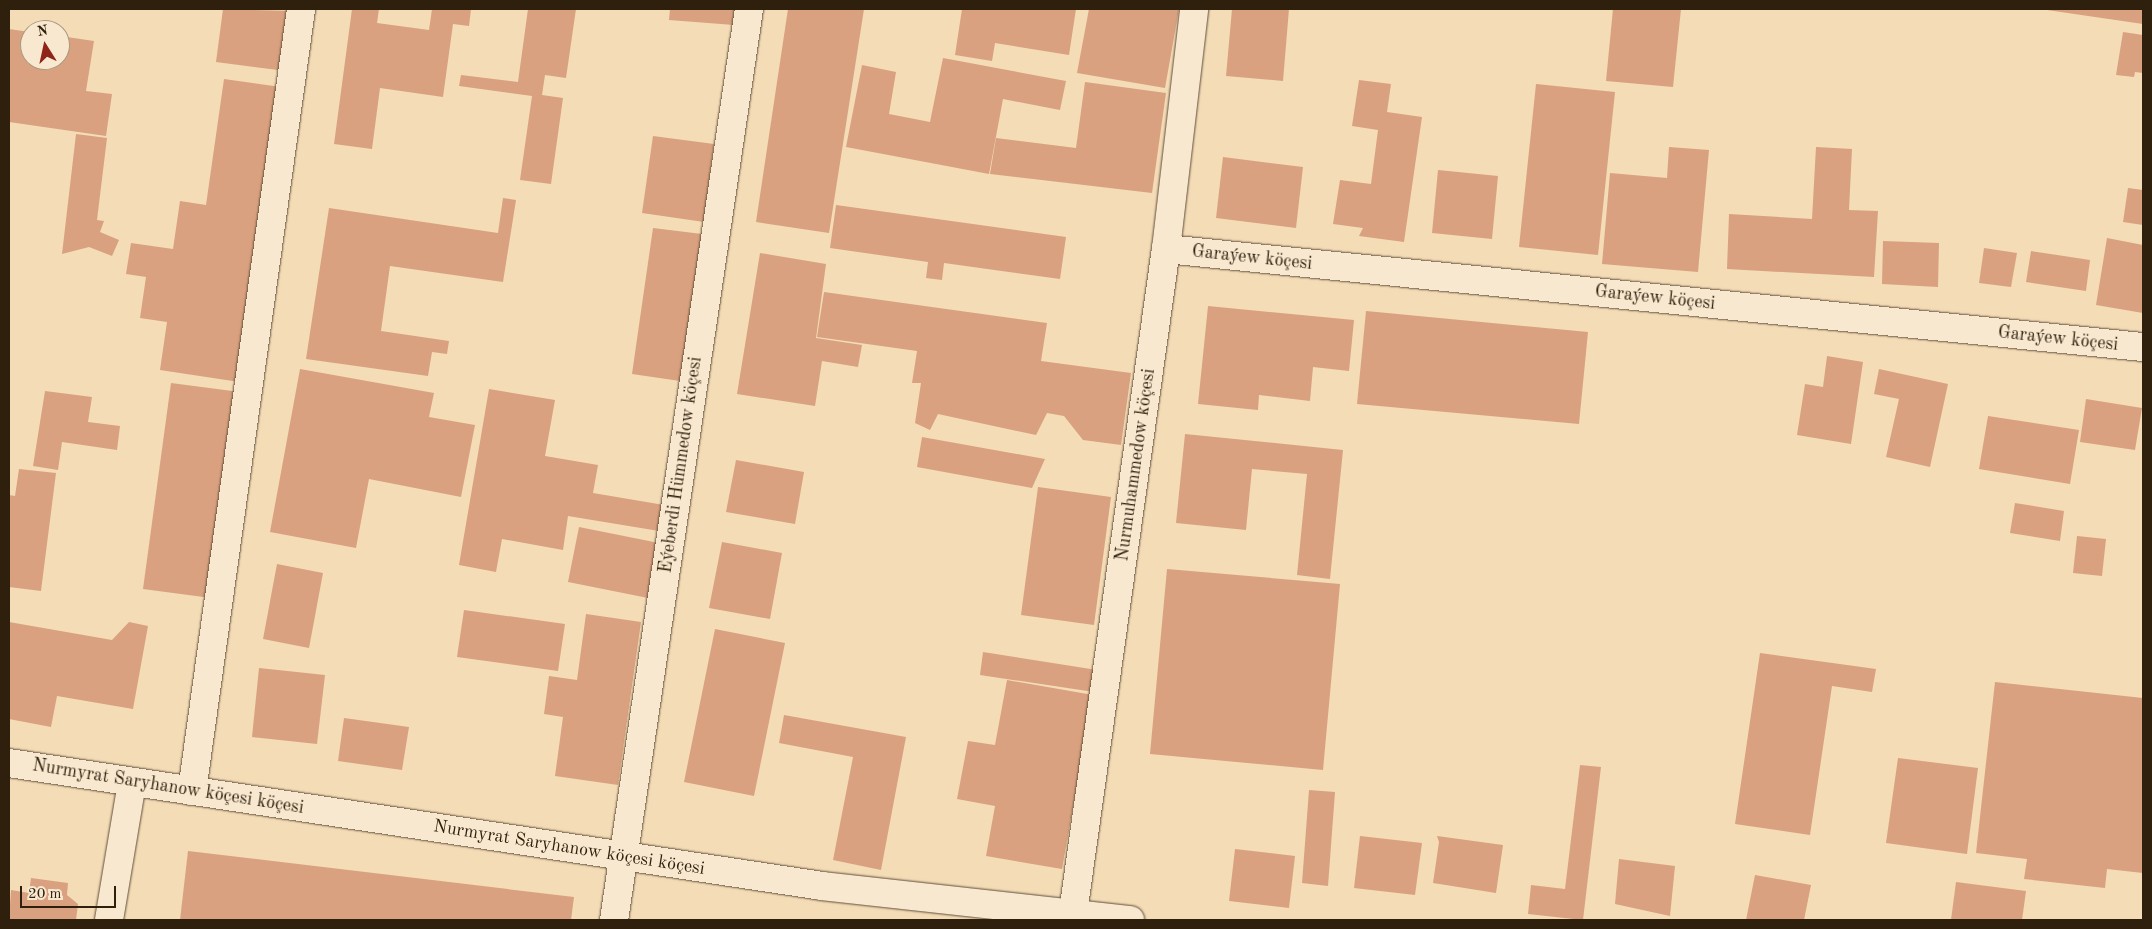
<!DOCTYPE html>
<html>
<head>
<meta charset="utf-8">
<style>
  body { margin:0 }
  #map { position:relative; width:2152px; height:929px; overflow:hidden; background:#f4dcb7; font-family:"Old Standard TT",serif }
  div>[style] { position:absolute }
  .building>* { inset:0; background:#d9a17f }
  .roads { filter:drop-shadow(0 0 1px #604f38) drop-shadow(0 0 1px #604f38) }
  .minor>* { height:28px; margin:-14px; padding:0 14px; transform-origin:14px; border-radius:14px; background:#f8e8d0 }
  span { translate:-50% -50%; white-space:nowrap; text-align:center; line-height:1.15; -webkit-text-stroke:4px #f8e8d0; paint-order:stroke }
  .street-label { font-size:18px; color:#2f200d }
  .frame { position:absolute; inset:0; border:10px solid #2f200d; pointer-events:none }
  .north { position:absolute; left:20px; top:20px; width:50px; height:50px; box-sizing:border-box; background:#f8e8d0; border:1px solid #a89882; border-radius:50%; rotate:350deg; font-size:14px; font-weight:700; line-height:20px; text-align:center; color:#2f200d }
  .north::after { content:''; display:block; margin:auto; width:18px; height:22px; background:#8f2418; clip-path:polygon(50% 0,100% 100%,50% 72%,0 100%) }
  .scale { position:absolute; left:20px; top:886px; width:96px; height:22px; box-sizing:border-box; border:2px solid #2f200d; border-top:0; padding-left:6px; font-size:15px; line-height:18px; white-space:nowrap; color:#2f200d; -webkit-text-stroke:4px #f8e8d0; paint-order:stroke }
</style>
</head>
<body>
<div id="map">
  <div class="building">
    <i style="clip-path:polygon(223px 9px,293px 11px,286px 71px,216px 62px)"></i>
    <i style="clip-path:polygon(352px 9px,379px 9px,377px 23px,429px 30px,432px 9px,471px 9px,469px 26px,453px 24px,443px 97px,380px 88px,372px 149px,334px 144px)"></i>
    <i style="clip-path:polygon(528px 9px,576px 9px,566px 78px,545px 75px,542px 95px,563px 98px,551px 184px,520px 180px,532px 96px,459px 86px,461px 75px,518px 82px)"></i>
    <i style="clip-path:polygon(670px 9px,736px 9px,734px 25px,669px 20px)"></i>
    <i style="clip-path:polygon(788px 9px,864px 9px,829px 233px,756px 222px)"></i>
    <i style="clip-path:polygon(962px 9px,1076px 9px,1069px 55px,995px 43px,992px 61px,955px 55px)"></i>
    <i style="clip-path:polygon(1089px 9px,1179px 9px,1165px 88px,1077px 73px)"></i>
    <i style="clip-path:polygon(1232px 9px,1289px 9px,1283px 81px,1226px 76px)"></i>
    <i style="clip-path:polygon(1613px 9px,1681px 9px,1673px 87px,1606px 81px)"></i>
    <i style="clip-path:polygon(2047px 9px,2143px 9px,2143px 24px,2047px 10px)"></i>
    <i style="clip-path:polygon(9px 29px,30px 32px,30px 60px,60px 60px,60px 36px,94px 41px,86px 91px,112px 94px,106px 136px,9px 122px)"></i>
    <i style="clip-path:polygon(2123px 32px,2143px 35px,2143px 73px,2135px 72px,2134px 77px,2116px 75px)"></i>
    <i style="clip-path:polygon(943px 58px,1066px 81px,1060px 110px,1003px 99px,989px 174px,846px 147px,862px 65px,896px 72px,889px 114px,930px 122px)"></i>
    <i style="clip-path:polygon(224px 79px,288px 88px,246px 383px,160px 370px,167px 322px,140px 318px,146px 277px,126px 274px,131px 243px,173px 249px,180px 201px,206px 205px)"></i>
    <i style="clip-path:polygon(1359px 80px,1391px 84px,1387px 112px,1422px 117px,1404px 242px,1359px 236px,1363px 228px,1333px 224px,1340px 180px,1371px 184px,1378px 130px,1352px 126px)"></i>
    <i style="clip-path:polygon(1085px 82px,1166px 93px,1152px 193px,990px 174px,996px 138px,1076px 148px)"></i>
    <i style="clip-path:polygon(1536px 84px,1615px 92px,1598px 255px,1519px 247px)"></i>
    <i style="clip-path:polygon(76px 134px,107px 138px,97px 220px,104px 221px,100px 232px,119px 240px,112px 256px,89px 247px,62px 254px)"></i>
    <i style="clip-path:polygon(653px 136px,714px 144px,704px 222px,642px 213px)"></i>
    <i style="clip-path:polygon(1669px 147px,1709px 150px,1698px 272px,1602px 264px,1610px 173px,1667px 178px)"></i>
    <i style="clip-path:polygon(1816px 147px,1852px 149px,1849px 210px,1878px 211px,1874px 277px,1727px 269px,1729px 214px,1812px 219px)"></i>
    <i style="clip-path:polygon(1223px 157px,1303px 167px,1296px 228px,1216px 218px)"></i>
    <i style="clip-path:polygon(1438px 170px,1498px 176px,1492px 239px,1432px 233px)"></i>
    <i style="clip-path:polygon(2128px 188px,2143px 190px,2143px 225px,2123px 222px)"></i>
    <i style="clip-path:polygon(503px 198px,516px 200px,503px 282px,390px 266px,381px 331px,449px 341px,447px 354px,432px 352px,428px 376px,306px 359px,329px 208px,498px 233px)"></i>
    <i style="clip-path:polygon(836px 205px,1066px 237px,1060px 279px,944px 263px,942px 280px,926px 278px,928px 262px,830px 248px)"></i>
    <i style="clip-path:polygon(653px 228px,702px 234px,680px 381px,632px 374px)"></i>
    <i style="clip-path:polygon(2107px 238px,2143px 245px,2143px 313px,2096px 305px)"></i>
    <i style="clip-path:polygon(1883px 241px,1939px 243px,1938px 287px,1882px 284px)"></i>
    <i style="clip-path:polygon(1984px 248px,2017px 253px,2011px 287px,1979px 283px)"></i>
    <i style="clip-path:polygon(2031px 251px,2090px 260px,2086px 291px,2026px 282px)"></i>
    <i style="clip-path:polygon(760px 253px,826px 264px,816px 338px,862px 345px,858px 367px,822px 361px,815px 406px,737px 394px)"></i>
    <i style="clip-path:polygon(824px 292px,1047px 323px,1041px 361px,1131px 373px,1121px 445px,1083px 440px,1064px 416px,1047px 413px,1036px 435px,938px 414px,930px 430px,915px 423px,921px 383px,912px 383px,917px 351px,817px 337px)"></i>
    <i style="clip-path:polygon(1208px 306px,1354px 320px,1349px 371px,1313px 367px,1310px 401px,1259px 395px,1258px 410px,1198px 404px)"></i>
    <i style="clip-path:polygon(1366px 311px,1588px 332px,1579px 424px,1357px 404px)"></i>
    <i style="clip-path:polygon(1827px 356px,1863px 362px,1851px 444px,1797px 435px,1805px 384px,1823px 387px)"></i>
    <i style="clip-path:polygon(300px 369px,434px 393px,429px 417px,475px 425px,461px 497px,369px 479px,356px 548px,270px 532px)"></i>
    <i style="clip-path:polygon(1879px 369px,1948px 384px,1930px 467px,1886px 457px,1899px 399px,1874px 394px)"></i>
    <i style="clip-path:polygon(171px 383px,240px 392px,211px 598px,143px 589px)"></i>
    <i style="clip-path:polygon(489px 389px,555px 400px,545px 456px,598px 465px,593px 493px,664px 505px,659px 531px,568px 516px,563px 550px,502px 539px,496px 572px,459px 565px)"></i>
    <i style="clip-path:polygon(45px 391px,92px 397px,88px 422px,120px 426px,117px 450px,62px 442px,58px 470px,33px 466px)"></i>
    <i style="clip-path:polygon(2086px 399px,2142px 408px,2135px 450px,2080px 442px)"></i>
    <i style="clip-path:polygon(1988px 416px,2079px 430px,2070px 484px,1979px 469px)"></i>
    <i style="clip-path:polygon(1185px 434px,1343px 450px,1330px 579px,1297px 575px,1307px 474px,1252px 469px,1246px 530px,1176px 523px)"></i>
    <i style="clip-path:polygon(922px 437px,1045px 459px,1032px 488px,917px 467px)"></i>
    <i style="clip-path:polygon(736px 460px,804px 472px,795px 524px,726px 512px)"></i>
    <i style="clip-path:polygon(19px 469px,56px 473px,41px 591px,9px 587px,9px 495px,15px 496px)"></i>
    <i style="clip-path:polygon(1038px 487px,1111px 497px,1094px 625px,1021px 615px)"></i>
    <i style="clip-path:polygon(2015px 503px,2064px 511px,2060px 541px,2010px 533px)"></i>
    <i style="clip-path:polygon(579px 527px,659px 543px,648px 598px,568px 582px)"></i>
    <i style="clip-path:polygon(2077px 536px,2106px 539px,2102px 576px,2073px 573px)"></i>
    <i style="clip-path:polygon(722px 542px,782px 553px,770px 619px,709px 608px)"></i>
    <i style="clip-path:polygon(277px 564px,323px 573px,309px 648px,263px 639px)"></i>
    <i style="clip-path:polygon(1167px 569px,1340px 584px,1323px 770px,1150px 754px)"></i>
    <i style="clip-path:polygon(464px 610px,565px 624px,558px 671px,457px 657px)"></i>
    <i style="clip-path:polygon(586px 614px,641px 622px,618px 785px,555px 776px,563px 717px,544px 714px,549px 676px,577px 680px)"></i>
    <i style="clip-path:polygon(9px 622px,112px 640px,129px 622px,148px 626px,133px 709px,57px 696px,51px 727px,9px 719px)"></i>
    <i style="clip-path:polygon(715px 629px,785px 643px,754px 796px,684px 782px)"></i>
    <i style="clip-path:polygon(983px 652px,1097px 670px,1094px 692px,980px 675px)"></i>
    <i style="clip-path:polygon(1760px 653px,1876px 669px,1872px 692px,1832px 686px,1810px 835px,1735px 824px)"></i>
    <i style="clip-path:polygon(259px 668px,325px 675px,317px 744px,252px 737px)"></i>
    <i style="clip-path:polygon(1007px 680px,1093px 695px,1062px 869px,986px 856px,995px 806px,957px 799px,968px 741px,995px 745px)"></i>
    <i style="clip-path:polygon(1995px 682px,2143px 698px,2143px 873px,2107px 869px,2105px 888px,2024px 879px,2027px 859px,1976px 853px)"></i>
    <i style="clip-path:polygon(784px 715px,906px 737px,881px 870px,833px 860px,853px 757px,779px 743px)"></i>
    <i style="clip-path:polygon(344px 718px,409px 727px,402px 770px,338px 761px)"></i>
    <i style="clip-path:polygon(1898px 758px,1978px 768px,1967px 854px,1886px 843px)"></i>
    <i style="clip-path:polygon(1580px 765px,1601px 767px,1583px 920px,1528px 914px,1531px 885px,1565px 889px)"></i>
    <i style="clip-path:polygon(1309px 790px,1335px 792px,1328px 886px,1302px 883px)"></i>
    <i style="clip-path:polygon(1360px 836px,1422px 843px,1415px 895px,1354px 888px)"></i>
    <i style="clip-path:polygon(1437px 836px,1503px 845px,1496px 893px,1433px 883px,1439px 842px)"></i>
    <i style="clip-path:polygon(1235px 849px,1295px 856px,1289px 908px,1229px 901px)"></i>
    <i style="clip-path:polygon(188px 851px,574px 897px,571px 920px,180px 920px)"></i>
    <i style="clip-path:polygon(1619px 859px,1675px 866px,1670px 916px,1615px 904px)"></i>
    <i style="clip-path:polygon(1755px 875px,1811px 885px,1804px 920px,1746px 920px)"></i>
    <i style="clip-path:polygon(31px 878px,68px 883px,67px 895px,78px 904px,76px 920px,9px 920px,11px 890px,29px 893px)"></i>
    <i style="clip-path:polygon(1956px 882px,2026px 891px,2022px 920px,1951px 920px)"></i>
  </div>
  <div class="roads">
    <div class="minor">
      <i style="left:1166px;top:249px;width:982px;rotate:5.73deg"></i>
      <i style="left:9px;top:763px;width:822px;rotate:8.6deg"></i>
      <i style="left:822px;top:886px;width:310px;rotate:6.3deg"></i>
      <i style="left:192px;top:791px;width:790px;rotate:-82.06deg"></i>
      <i style="left:109px;top:920px;width:140px;rotate:-80.5deg"></i>
      <i style="left:614px;top:920px;width:921px;rotate:-81.57deg"></i>
      <i style="left:1072px;top:920px;width:678px;rotate:-82.03deg"></i>
      <i style="left:1166px;top:249px;width:242px;rotate:-83.3deg"></i>
    </div>
  </div>
  <div class="street-label">
    <span style="left:1252px;top:258px;rotate:6deg">Garaýew köçesi</span>
    <span style="left:1655px;top:298px;rotate:6deg">Garaýew köçesi</span>
    <span style="left:2058px;top:339px;rotate:6deg">Garaýew köçesi</span>
    <span style="left:681px;top:465px;rotate:-82deg">Eýeberdi Hümmedow köçesi</span>
    <span style="left:1136px;top:465px;rotate:-82deg">Nurmuhammedow köçesi</span>
    <span style="left:168px;top:787px;rotate:9deg">Nurmyrat Saryhanow köçesi köçesi</span>
    <span style="left:569px;top:848px;rotate:9deg">Nurmyrat Saryhanow köçesi köçesi</span>
  </div>
  <div class="frame"></div>
  <div class="north">N</div>
  <div class="scale">20 m</div>
</div>
</body>
</html>
